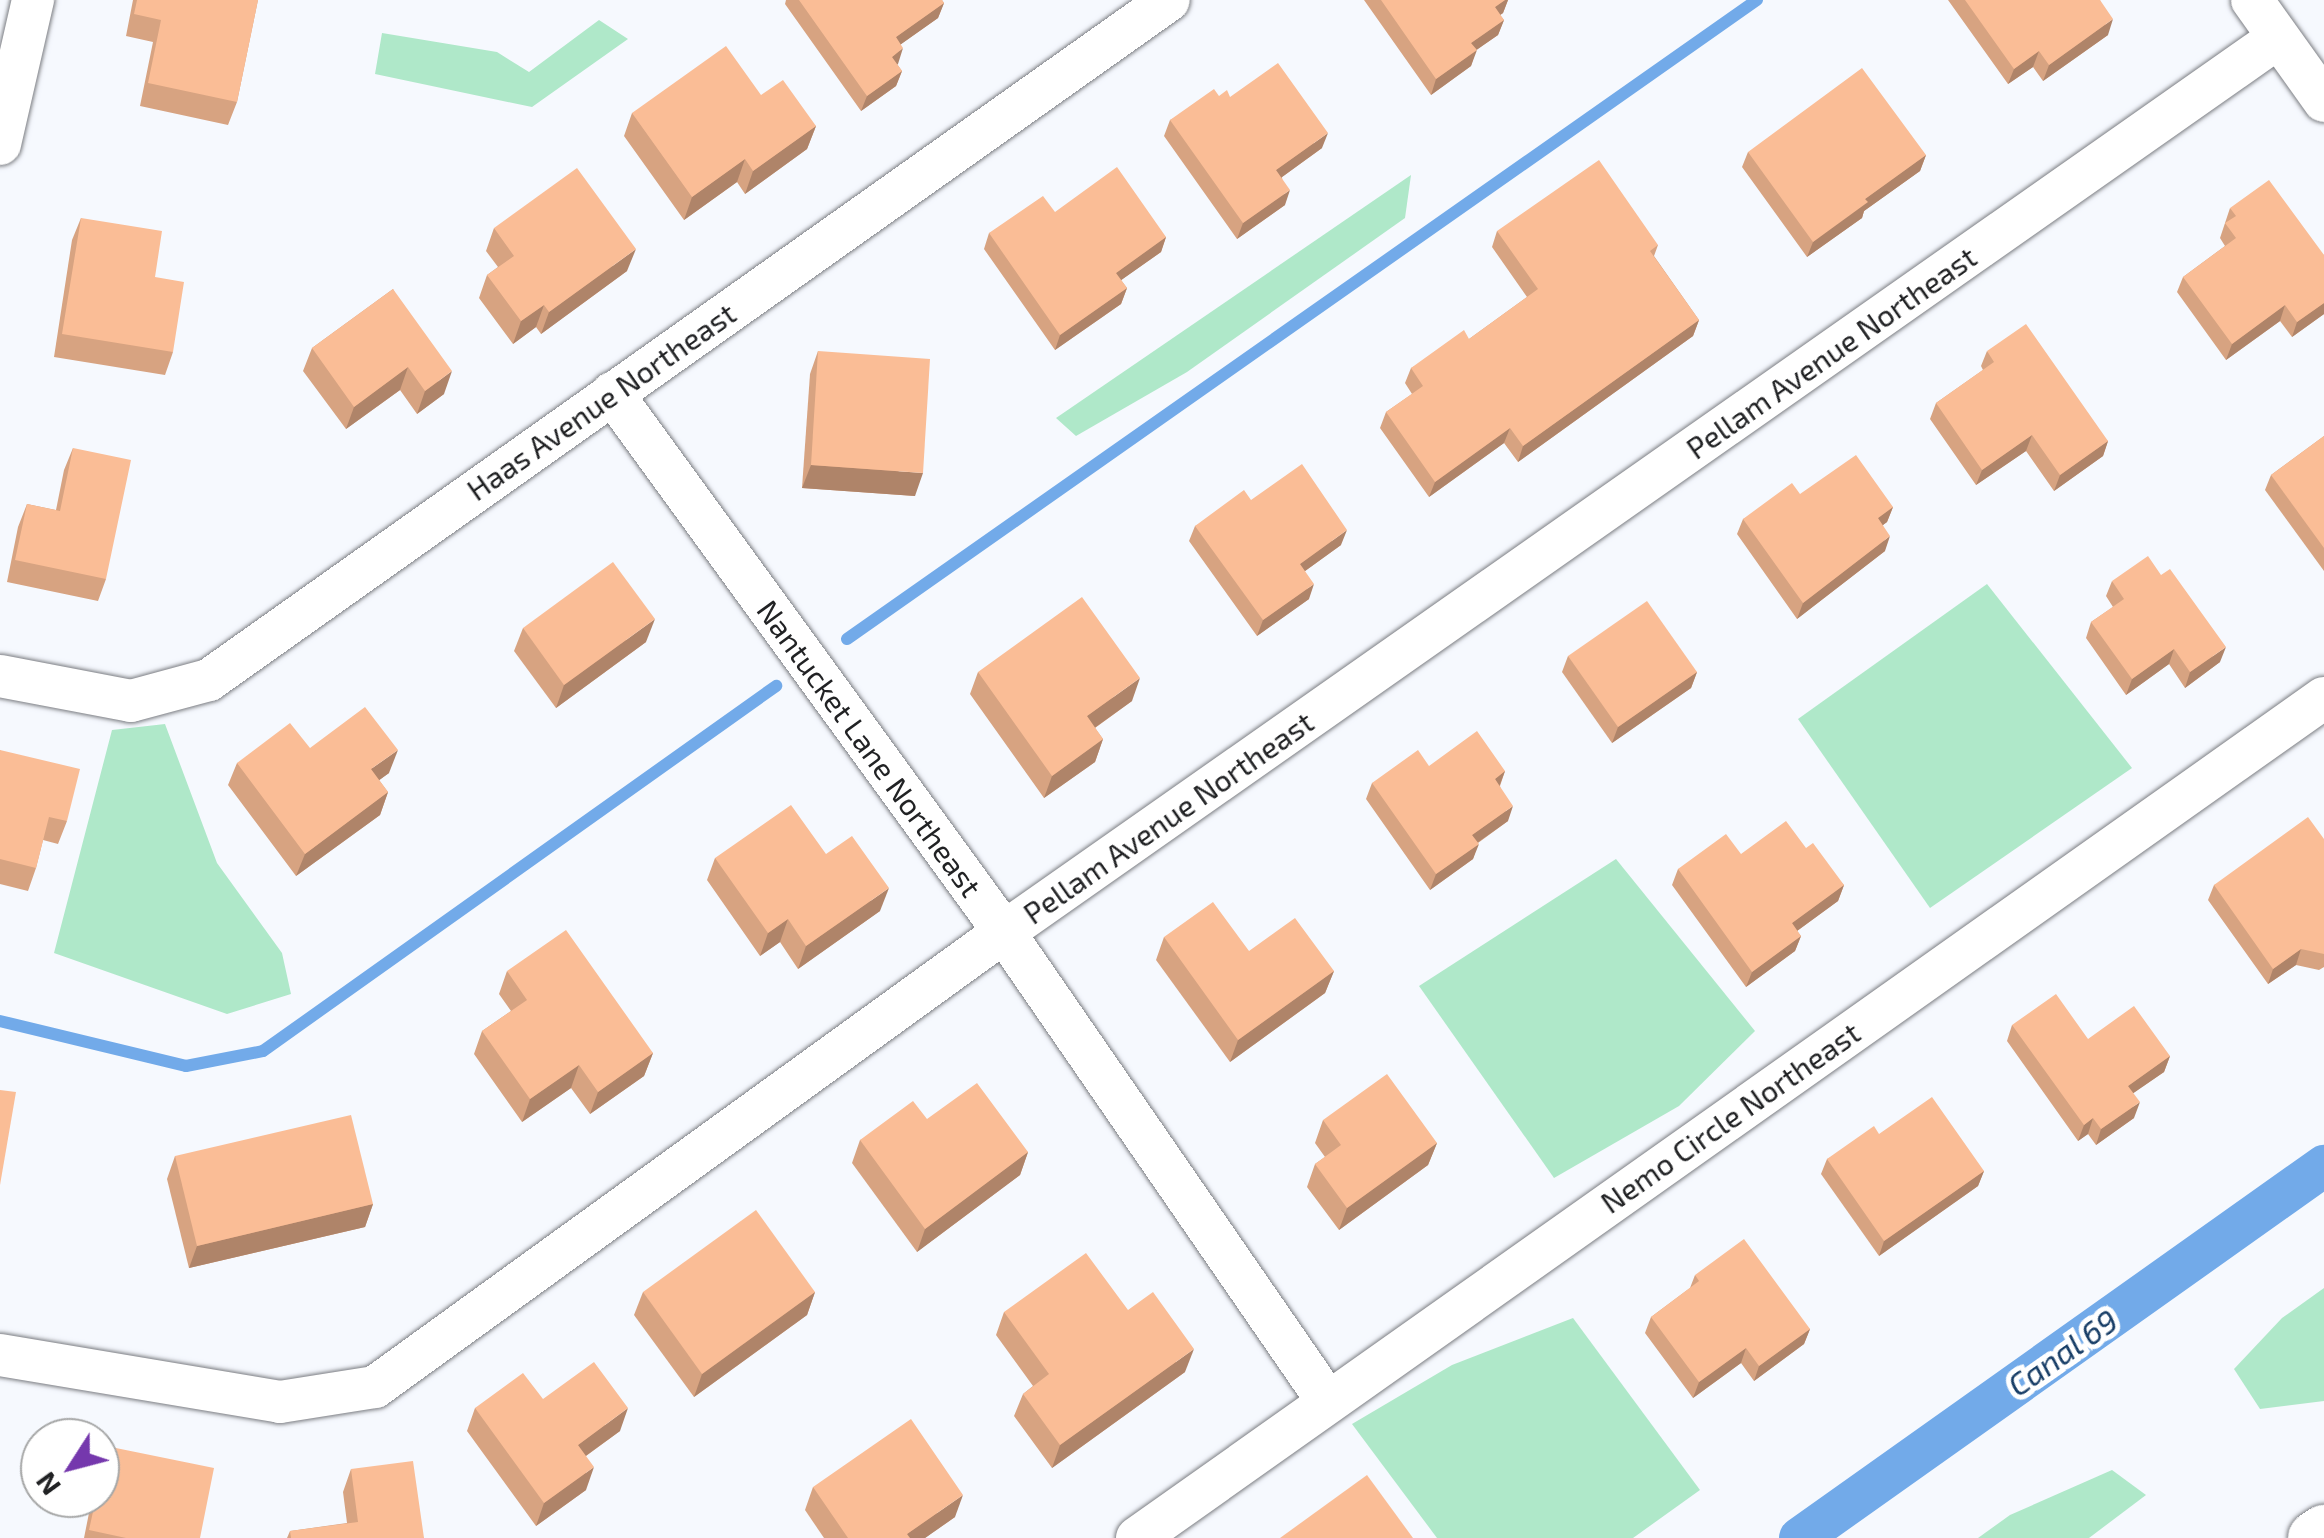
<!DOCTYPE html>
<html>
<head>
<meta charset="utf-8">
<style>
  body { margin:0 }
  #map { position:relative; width:2324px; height:1538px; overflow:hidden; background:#f6f9fe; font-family:"Exo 2",sans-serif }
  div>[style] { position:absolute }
  .green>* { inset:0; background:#afe8c9 }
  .stream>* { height:12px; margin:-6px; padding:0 6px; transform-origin:6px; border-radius:6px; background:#72aae9 }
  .canal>* { height:42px; margin:-21px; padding:0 21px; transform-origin:21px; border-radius:21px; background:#72aae9 }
  .roads { filter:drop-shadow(0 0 2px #7c7e83) drop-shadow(0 0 2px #7c7e83) }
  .minor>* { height:42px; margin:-21px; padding:0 21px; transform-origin:21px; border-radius:21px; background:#fff }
  .secondary>* { height:55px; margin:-27.5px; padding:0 27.5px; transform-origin:27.5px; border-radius:27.5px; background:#fff }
  .wall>* { inset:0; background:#d7a381 }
  .shaded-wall>* { inset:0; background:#af8469 }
  .building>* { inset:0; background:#fabd96 }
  span { translate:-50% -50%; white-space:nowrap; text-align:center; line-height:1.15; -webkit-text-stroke:10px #fff; paint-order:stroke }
  .street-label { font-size:30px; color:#212224 }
  .water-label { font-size:32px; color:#173d66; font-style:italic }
  .north { position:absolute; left:20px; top:1418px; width:100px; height:100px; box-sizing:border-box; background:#fff; border:2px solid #a6a7a7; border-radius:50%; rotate:234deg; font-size:28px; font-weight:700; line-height:40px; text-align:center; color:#212224 }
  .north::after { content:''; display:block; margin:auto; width:35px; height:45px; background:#7538ad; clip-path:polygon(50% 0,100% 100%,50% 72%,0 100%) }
</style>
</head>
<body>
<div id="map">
  <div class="green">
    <i style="clip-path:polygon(599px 20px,628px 39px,532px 107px,375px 74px,382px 33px,497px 52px,529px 72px)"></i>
    <i style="clip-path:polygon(1411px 175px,1405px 218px,1187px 372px,1076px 436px,1056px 418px)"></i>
    <i style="clip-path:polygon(1987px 584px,2132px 768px,1930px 908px,1798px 719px)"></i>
    <i style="clip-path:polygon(165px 724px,217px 863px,282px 953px,291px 994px,227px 1014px,54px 953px,112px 730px)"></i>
    <i style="clip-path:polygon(1616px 859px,1755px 1031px,1679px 1106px,1554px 1178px,1419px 986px)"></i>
    <i style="clip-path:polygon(2324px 1288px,2324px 1401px,2260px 1409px,2234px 1369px,2282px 1318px)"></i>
    <i style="clip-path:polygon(1573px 1318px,1700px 1490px,1633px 1538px,1437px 1538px,1352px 1424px,1452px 1365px)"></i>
    <i style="clip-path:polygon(2112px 1470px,2146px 1495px,2089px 1538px,1978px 1538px,2010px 1515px)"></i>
  </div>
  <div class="stream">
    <i style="left:847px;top:639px;width:1112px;rotate:-35.08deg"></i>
    <i style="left:0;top:1021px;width:191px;rotate:13.6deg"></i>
    <i style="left:186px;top:1066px;width:78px;rotate:-11deg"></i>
    <i style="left:263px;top:1051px;width:630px;rotate:-35.43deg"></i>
  </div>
  <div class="canal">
    <i style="left:1800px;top:1538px;width:643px;rotate:-35.37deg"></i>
  </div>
  <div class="roads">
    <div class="minor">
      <i style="left:2252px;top:0;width:124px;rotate:54.5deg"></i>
      <i style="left:0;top:144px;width:148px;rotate:-77.1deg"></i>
      <i style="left:612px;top:393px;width:666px;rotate:53.97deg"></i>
      <i style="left:1004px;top:932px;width:571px;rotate:55.42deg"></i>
      <i style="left:0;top:676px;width:133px;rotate:10.8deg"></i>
      <i style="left:131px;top:701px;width:81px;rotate:-15.1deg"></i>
      <i style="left:209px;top:680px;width:1176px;rotate:-35.31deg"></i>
      <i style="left:0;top:1355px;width:284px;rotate:9.5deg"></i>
      <i style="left:280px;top:1402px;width:96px;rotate:-9deg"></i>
      <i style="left:375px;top:1387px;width:776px;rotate:-35.88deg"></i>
      <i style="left:1004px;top:932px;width:1556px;rotate:-35.06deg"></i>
      <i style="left:1137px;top:1538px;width:1454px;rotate:-35.29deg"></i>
    </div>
    <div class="secondary">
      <i style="left:2315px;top:1538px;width:11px;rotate:-34deg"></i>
    </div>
  </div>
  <div class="wall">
    <i style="clip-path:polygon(133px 0,258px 0,237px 102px,228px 125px,140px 106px,153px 42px,126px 36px)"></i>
    <i style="clip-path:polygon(786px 0,942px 0,944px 3px,938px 18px,901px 44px,897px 64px,902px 71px,896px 86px,861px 111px,785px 4px)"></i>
    <i style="clip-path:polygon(1364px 0,1508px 0,1503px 13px,1500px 15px,1504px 20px,1498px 35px,1476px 50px,1471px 66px,1431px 95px)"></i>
    <i style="clip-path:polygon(1948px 0,2100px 0,2108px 35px,2043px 81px,2033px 67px,2008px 84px)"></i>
    <i style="clip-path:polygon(761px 95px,816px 126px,807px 149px,745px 194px,737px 182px,684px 220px,624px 136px,632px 113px)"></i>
    <i style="clip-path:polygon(1219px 96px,1230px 97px,1322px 148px,1282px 177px,1285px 205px,1237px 239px,1164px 136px,1170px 120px)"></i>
    <i style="clip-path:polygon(1748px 152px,1926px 155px,1920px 171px,1864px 211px,1862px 218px,1807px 257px,1742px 167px)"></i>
    <i style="clip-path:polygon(2230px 208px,2324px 255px,2324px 314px,2292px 337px,2280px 321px,2226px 360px,2177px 292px,2183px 277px,2225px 246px,2220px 238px)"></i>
    <i style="clip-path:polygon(1055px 212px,1166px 237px,1161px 252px,1121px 280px,1127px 288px,1121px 304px,1055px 350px,984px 249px,989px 233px)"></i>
    <i style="clip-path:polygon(81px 218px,155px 277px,173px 352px,165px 375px,54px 357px,72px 240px)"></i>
    <i style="clip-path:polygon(494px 228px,627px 271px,541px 334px,536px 327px,513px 344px,479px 298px,487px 275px,498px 267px,486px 251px)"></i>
    <i style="clip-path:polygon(1497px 231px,1658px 245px,1654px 256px,1699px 320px,1693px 336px,1518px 462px,1504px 443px,1429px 497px,1380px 428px,1386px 412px,1412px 394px,1405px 383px,1411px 368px,1469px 339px,1527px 297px,1492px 247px)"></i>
    <i style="clip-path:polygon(393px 289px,444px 394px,417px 414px,400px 390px,346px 429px,303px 371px,312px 348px)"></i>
    <i style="clip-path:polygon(818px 351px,915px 496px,802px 488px,810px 374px)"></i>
    <i style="clip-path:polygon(1987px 351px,2108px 441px,2103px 456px,2054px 491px,2026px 451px,1976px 485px,1930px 419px,1936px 403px,1983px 370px,1981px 366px)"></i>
    <i style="clip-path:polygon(2324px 436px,2324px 571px,2265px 490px,2271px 475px)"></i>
    <i style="clip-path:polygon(73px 448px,106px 579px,98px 601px,7px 582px,18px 527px,27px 504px,56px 510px,64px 470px)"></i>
    <i style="clip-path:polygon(1800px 494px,1893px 507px,1887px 522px,1883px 525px,1885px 551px,1797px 619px,1737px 534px,1743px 519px)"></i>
    <i style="clip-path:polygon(1251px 500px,1341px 545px,1305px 571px,1309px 599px,1257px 636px,1189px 541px,1195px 526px)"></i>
    <i style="clip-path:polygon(2112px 581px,2220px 662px,2185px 688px,2169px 664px,2126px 695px,2086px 638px,2091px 622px,2113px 607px,2106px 596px)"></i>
    <i style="clip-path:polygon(523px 628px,646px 642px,556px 708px,514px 651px)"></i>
    <i style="clip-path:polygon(1568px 656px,1697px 672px,1691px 688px,1612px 743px,1562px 672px)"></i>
    <i style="clip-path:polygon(978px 672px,1132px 701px,1095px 728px,1103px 739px,1095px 762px,1044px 798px,970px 694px)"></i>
    <i style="clip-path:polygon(310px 748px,389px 773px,379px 780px,388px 792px,380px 815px,296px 876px,228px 785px,237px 763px)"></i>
    <i style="clip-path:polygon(0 750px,67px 821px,58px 844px,43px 840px,36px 868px,28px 891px,0 884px)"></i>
    <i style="clip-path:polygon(1429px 766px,1505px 771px,1500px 786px,1508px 821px,1478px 843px,1473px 859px,1430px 890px,1366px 799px,1372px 783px)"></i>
    <i style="clip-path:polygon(2324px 839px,2324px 967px,2319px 970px,2296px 965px,2268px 984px,2208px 900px,2214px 885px)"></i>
    <i style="clip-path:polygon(1806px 848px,1844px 885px,1838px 901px,1797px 931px,1801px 936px,1795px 951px,1746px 987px,1672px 885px,1678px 869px,1741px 854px)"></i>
    <i style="clip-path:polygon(826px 854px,880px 911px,798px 969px,780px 942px,760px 956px,707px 880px,715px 858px)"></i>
    <i style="clip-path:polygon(1164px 937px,1249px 951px,1334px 971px,1325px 993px,1230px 1062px,1156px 960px)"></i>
    <i style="clip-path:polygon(507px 971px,653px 1053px,644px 1076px,590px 1114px,571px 1088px,522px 1122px,474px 1054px,482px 1031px,511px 1011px,499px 994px)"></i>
    <i style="clip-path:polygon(2012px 1025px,2088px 1039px,2170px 1056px,2164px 1072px,2133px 1093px,2134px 1118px,2096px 1145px,2088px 1134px,2078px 1141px,2007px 1041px)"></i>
    <i style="clip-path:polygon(927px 1119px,1028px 1152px,1020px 1175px,917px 1252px,852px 1163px,860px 1140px)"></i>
    <i style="clip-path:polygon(1323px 1120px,1437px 1143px,1428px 1165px,1339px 1230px,1307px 1187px,1315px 1164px,1325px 1157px,1315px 1143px)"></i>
    <i style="clip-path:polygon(1879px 1134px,1984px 1171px,1978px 1186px,1879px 1256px,1821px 1174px,1827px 1159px)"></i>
    <i style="clip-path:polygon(175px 1156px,373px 1204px,365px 1227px,189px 1268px,167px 1179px)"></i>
    <i style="clip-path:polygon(1695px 1275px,1810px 1329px,1804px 1344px,1754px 1381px,1741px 1363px,1693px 1398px,1645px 1333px,1651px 1317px,1690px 1288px)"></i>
    <i style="clip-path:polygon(643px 1292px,815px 1292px,807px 1315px,694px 1397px,634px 1315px)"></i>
    <i style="clip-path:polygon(1128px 1310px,1185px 1372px,1052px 1468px,1014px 1416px,1023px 1394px,1033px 1386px,996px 1335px,1004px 1312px)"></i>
    <i style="clip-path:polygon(543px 1399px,620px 1431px,586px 1456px,586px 1490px,536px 1526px,467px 1431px,475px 1408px)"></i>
    <i style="clip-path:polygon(106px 1446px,200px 1538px,84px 1538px,92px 1498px,100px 1498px,100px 1462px)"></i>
    <i style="clip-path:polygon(351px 1469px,424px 1538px,287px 1538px,290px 1531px,347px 1523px,343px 1492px)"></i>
    <i style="clip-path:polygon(813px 1487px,955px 1517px,925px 1538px,824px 1538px,805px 1510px)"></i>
  </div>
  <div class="shaded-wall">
    <i style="clip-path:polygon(1505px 0,1508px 0,1503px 13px,1490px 22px,1495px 7px)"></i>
    <i style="clip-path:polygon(944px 3px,938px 18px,890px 52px,896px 37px)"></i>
    <i style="clip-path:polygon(2113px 19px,2108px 35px,2043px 81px,2049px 65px)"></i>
    <i style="clip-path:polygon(1504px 20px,1498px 35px,1465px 58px,1471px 43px)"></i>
    <i style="clip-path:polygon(903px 48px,898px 64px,886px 72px,892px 57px)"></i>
    <i style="clip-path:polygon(1477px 50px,1471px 66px,1431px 95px,1436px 79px)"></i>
    <i style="clip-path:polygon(2039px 51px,2033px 67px,2008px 84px,2014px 69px)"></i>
    <i style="clip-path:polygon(902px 71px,896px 86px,861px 111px,867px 96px)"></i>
    <i style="clip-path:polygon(816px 126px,807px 149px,745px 194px,753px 171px)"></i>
    <i style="clip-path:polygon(1328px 133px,1322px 148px,1271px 185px,1276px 170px)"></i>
    <i style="clip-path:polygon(1926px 155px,1920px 171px,1864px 211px,1862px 218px,1807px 257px,1813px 242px,1865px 199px)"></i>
    <i style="clip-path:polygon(745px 159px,737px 182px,684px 220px,692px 197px)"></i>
    <i style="clip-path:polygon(1290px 190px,1285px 205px,1237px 239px,1243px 223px)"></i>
    <i style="clip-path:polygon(1166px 237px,1161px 252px,1110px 288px,1116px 273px)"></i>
    <i style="clip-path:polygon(636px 249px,627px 271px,541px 334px,549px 312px)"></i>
    <i style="clip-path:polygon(1127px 288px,1121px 304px,1055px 350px,1060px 335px)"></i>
    <i style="clip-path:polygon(2324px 303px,2324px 314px,2292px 337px,2297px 322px)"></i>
    <i style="clip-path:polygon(544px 305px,536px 327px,513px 344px,521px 321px)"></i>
    <i style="clip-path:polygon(2285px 305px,2280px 321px,2226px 360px,2232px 344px)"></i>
    <i style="clip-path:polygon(1699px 320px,1693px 336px,1518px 462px,1523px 446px)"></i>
    <i style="clip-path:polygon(408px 367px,400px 390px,346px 429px,354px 407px)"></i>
    <i style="clip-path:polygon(452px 371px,444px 394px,417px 414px,425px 391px)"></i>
    <i style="clip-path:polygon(1510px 428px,1504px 443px,1429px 497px,1435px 482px)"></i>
    <i style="clip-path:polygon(2032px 435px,2026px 451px,1976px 485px,1982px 470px)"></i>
    <i style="clip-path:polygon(2108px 441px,2103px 456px,2054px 491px,2060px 475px)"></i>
    <i style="clip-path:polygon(811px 465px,923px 473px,915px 496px,802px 488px)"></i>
    <i style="clip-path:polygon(1893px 507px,1887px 522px,1872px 533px,1878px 518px)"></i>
    <i style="clip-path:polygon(1347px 530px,1341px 545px,1294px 579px,1300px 564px)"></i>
    <i style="clip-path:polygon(1890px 536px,1885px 551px,1797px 619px,1803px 603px)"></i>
    <i style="clip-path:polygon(1314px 584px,1309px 599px,1257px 636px,1263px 620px)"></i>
    <i style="clip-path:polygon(655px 619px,646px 642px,556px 708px,564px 685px)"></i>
    <i style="clip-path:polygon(2226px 647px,2220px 662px,2185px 688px,2190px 672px)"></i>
    <i style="clip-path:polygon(2174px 649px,2169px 664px,2126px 695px,2132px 679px)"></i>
    <i style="clip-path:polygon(1697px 672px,1691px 688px,1612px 743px,1618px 727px)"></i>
    <i style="clip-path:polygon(1140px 678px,1132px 701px,1079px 739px,1087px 716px)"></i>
    <i style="clip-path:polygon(1103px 739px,1095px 762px,1044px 798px,1052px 776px)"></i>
    <i style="clip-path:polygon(398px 750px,389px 773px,363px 792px,371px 769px)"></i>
    <i style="clip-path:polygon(1505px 771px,1499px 787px,1495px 779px)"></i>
    <i style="clip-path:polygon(388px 792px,380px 815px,296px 876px,305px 854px)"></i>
    <i style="clip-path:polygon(1513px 806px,1508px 821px,1467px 850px,1472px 835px)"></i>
    <i style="clip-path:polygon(1479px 844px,1473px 859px,1430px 890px,1436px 874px)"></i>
    <i style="clip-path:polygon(1844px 885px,1838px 901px,1786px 939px,1792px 923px)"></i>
    <i style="clip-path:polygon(889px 888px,880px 911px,798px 969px,806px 946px)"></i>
    <i style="clip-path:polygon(788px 919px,780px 942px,760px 956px,768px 933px)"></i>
    <i style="clip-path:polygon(1801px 936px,1795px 951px,1746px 987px,1752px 972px)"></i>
    <i style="clip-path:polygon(2301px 949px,2296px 965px,2268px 984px,2273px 969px)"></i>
    <i style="clip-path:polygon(1334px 971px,1325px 993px,1230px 1062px,1238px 1040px)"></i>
    <i style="clip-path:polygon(653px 1053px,644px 1076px,590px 1114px,598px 1092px)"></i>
    <i style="clip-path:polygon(2170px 1056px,2164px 1072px,2122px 1101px,2128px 1086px)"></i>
    <i style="clip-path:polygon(579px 1065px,571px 1088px,522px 1122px,530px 1099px)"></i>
    <i style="clip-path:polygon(2140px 1102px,2134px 1118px,2096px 1145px,2101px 1129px)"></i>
    <i style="clip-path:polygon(2093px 1118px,2088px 1134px,2078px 1141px,2084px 1125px)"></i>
    <i style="clip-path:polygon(1437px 1143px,1428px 1165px,1339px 1230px,1347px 1208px)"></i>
    <i style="clip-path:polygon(1028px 1152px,1020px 1175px,917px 1252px,925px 1229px)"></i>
    <i style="clip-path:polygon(1984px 1171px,1978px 1186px,1879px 1256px,1884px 1241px)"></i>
    <i style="clip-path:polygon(373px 1204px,365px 1227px,189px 1268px,197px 1246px)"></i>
    <i style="clip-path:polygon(815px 1292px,807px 1315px,694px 1397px,702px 1374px)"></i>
    <i style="clip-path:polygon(1810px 1329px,1804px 1344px,1754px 1381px,1759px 1366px)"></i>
    <i style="clip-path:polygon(1746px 1348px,1741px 1363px,1693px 1398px,1699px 1382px)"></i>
    <i style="clip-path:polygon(1194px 1349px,1185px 1372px,1052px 1468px,1060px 1445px)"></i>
    <i style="clip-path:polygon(628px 1408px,620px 1431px,569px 1468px,578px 1445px)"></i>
    <i style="clip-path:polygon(594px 1467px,586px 1490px,536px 1526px,544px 1503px)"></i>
    <i style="clip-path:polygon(963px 1495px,955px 1517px,925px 1538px,905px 1538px,907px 1534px)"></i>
  </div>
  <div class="building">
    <i style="clip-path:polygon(137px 0,258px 0,237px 102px,148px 83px,161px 20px,134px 14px)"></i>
    <i style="clip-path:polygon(799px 0,942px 0,944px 3px,896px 37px,903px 48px,892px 57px,902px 71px,867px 96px)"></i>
    <i style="clip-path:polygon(1381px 0,1505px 0,1495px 7px,1504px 20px,1471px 43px,1477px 50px,1436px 79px)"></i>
    <i style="clip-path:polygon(1965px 0,2100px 0,2113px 19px,2049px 65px,2039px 51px,2014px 69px)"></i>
    <i style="clip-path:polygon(726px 46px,761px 95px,783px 80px,816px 126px,753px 171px,745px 159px,692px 197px,632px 113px)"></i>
    <i style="clip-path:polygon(1278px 63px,1328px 133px,1276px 170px,1290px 190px,1243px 223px,1170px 120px,1214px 89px,1219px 96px,1227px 90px,1230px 97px)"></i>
    <i style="clip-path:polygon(1862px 68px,1926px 155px,1865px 199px,1868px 202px,1813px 242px,1748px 152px)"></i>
    <i style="clip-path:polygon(1599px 160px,1658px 245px,1650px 251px,1699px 320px,1523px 446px,1510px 428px,1435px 482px,1386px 412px,1423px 386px,1411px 368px,1464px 330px,1469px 339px,1538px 289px,1497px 231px)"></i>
    <i style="clip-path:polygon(1117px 167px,1166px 237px,1116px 273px,1127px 288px,1060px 335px,989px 233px,1043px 196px,1055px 212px)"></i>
    <i style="clip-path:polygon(577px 168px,636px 249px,549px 312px,544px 305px,521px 321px,487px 275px,514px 256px,494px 228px)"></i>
    <i style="clip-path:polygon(2269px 180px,2324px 255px,2324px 303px,2297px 322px,2285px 305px,2232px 344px,2183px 277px,2236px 238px,2225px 223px,2236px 216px,2230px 208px)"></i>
    <i style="clip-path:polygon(81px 218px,162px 231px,155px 277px,184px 282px,173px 352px,62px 334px)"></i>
    <i style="clip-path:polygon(393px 289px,452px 371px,425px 391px,408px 367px,354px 407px,312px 348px)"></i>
    <i style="clip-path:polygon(2026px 324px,2108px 441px,2060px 475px,2032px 435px,1982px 470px,1936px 403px,1994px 362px,1987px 351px)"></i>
    <i style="clip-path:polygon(818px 351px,930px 359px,923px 473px,811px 465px)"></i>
    <i style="clip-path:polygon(2324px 436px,2324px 548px,2271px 475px)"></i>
    <i style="clip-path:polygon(73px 448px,131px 460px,106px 579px,15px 560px,27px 504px,60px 511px)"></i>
    <i style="clip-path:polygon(1856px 455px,1893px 507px,1878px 518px,1890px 536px,1803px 603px,1743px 519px,1792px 483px,1800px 494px)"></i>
    <i style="clip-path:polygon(1302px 464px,1347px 530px,1300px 564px,1314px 584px,1263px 620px,1195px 526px,1244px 490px,1251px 500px)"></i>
    <i style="clip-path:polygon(2148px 556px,2161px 575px,2170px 569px,2226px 647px,2190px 672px,2174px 649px,2132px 679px,2091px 622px,2124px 599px,2112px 581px)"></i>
    <i style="clip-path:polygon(613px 562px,655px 619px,564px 685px,523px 628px)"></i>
    <i style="clip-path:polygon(1082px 597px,1140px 678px,1087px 716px,1103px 739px,1052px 776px,978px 672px)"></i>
    <i style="clip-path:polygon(1647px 601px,1697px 672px,1618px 727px,1568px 656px)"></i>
    <i style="clip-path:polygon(365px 707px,398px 750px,371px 769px,388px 792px,305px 854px,237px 763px,290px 723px,310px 748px)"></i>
    <i style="clip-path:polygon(1477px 731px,1505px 771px,1495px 779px,1513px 806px,1472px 835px,1479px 844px,1436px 874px,1372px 783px,1418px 750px,1429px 766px)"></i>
    <i style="clip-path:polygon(0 750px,80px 769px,67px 821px,49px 817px,36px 868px,0 859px)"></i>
    <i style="clip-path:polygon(791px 805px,826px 854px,852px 836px,889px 888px,806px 946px,788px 919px,768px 933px,715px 858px)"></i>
    <i style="clip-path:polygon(2308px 817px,2324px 839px,2324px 954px,2301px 949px,2273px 969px,2214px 885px)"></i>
    <i style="clip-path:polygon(1786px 821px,1806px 848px,1813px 843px,1844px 885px,1792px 923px,1801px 936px,1752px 972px,1678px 869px,1726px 834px,1741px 854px)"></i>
    <i style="clip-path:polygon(1213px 902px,1249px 951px,1295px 918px,1334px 971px,1238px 1040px,1164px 937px)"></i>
    <i style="clip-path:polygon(566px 930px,653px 1053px,598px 1092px,579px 1065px,530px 1099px,482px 1031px,527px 1000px,507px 971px)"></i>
    <i style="clip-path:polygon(2056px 994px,2088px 1039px,2134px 1006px,2170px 1056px,2128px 1086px,2140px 1102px,2101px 1129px,2093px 1118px,2084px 1125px,2012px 1025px)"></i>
    <i style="clip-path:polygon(1387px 1074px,1437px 1143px,1347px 1208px,1315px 1164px,1341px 1145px,1323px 1120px)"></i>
    <i style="clip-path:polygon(977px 1083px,1028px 1152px,925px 1229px,860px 1140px,913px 1101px,927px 1119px)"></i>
    <i style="clip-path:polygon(0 1090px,16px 1092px,0 1185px)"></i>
    <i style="clip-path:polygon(1932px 1097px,1984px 1171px,1884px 1241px,1827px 1159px,1874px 1126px,1879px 1134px)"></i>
    <i style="clip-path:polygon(351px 1115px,373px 1204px,197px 1246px,175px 1156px)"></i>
    <i style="clip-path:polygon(756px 1210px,815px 1292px,702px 1374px,643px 1292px)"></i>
    <i style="clip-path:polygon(1744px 1239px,1810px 1329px,1759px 1366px,1746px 1348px,1699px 1382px,1651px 1317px,1699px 1281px,1695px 1275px)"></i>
    <i style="clip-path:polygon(1086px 1253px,1128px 1310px,1153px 1292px,1194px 1349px,1060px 1445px,1023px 1394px,1049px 1374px,1004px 1312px)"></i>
    <i style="clip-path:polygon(594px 1362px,628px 1408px,578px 1445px,594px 1467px,544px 1503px,475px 1408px,523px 1373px,543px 1399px)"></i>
    <i style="clip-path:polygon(911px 1419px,963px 1495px,907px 1534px,910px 1538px,848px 1538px,813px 1487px)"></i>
    <i style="clip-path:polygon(106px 1446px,214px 1468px,200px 1538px,126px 1538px,89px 1530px,96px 1498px,100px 1498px,100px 1476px)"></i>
    <i style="clip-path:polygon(413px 1461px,424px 1538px,291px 1538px,290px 1531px,358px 1522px,351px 1469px)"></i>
    <i style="clip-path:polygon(1367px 1475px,1413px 1538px,1280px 1538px)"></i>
  </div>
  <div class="street-label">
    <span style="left:1831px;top:352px;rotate:-35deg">Pellam Avenue Northeast</span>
    <span style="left:601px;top:401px;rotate:-35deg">Haas Avenue Northeast</span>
    <span style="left:870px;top:748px;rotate:54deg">Nantucket Lane Northeast</span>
    <span style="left:1168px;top:817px;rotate:-35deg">Pellam Avenue Northeast</span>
    <span style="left:1730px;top:1117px;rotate:-35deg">Nemo Circle Northeast</span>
  </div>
  <div class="water-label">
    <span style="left:2062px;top:1352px;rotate:-35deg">Canal 69</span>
  </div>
  <div class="north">N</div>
</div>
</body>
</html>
